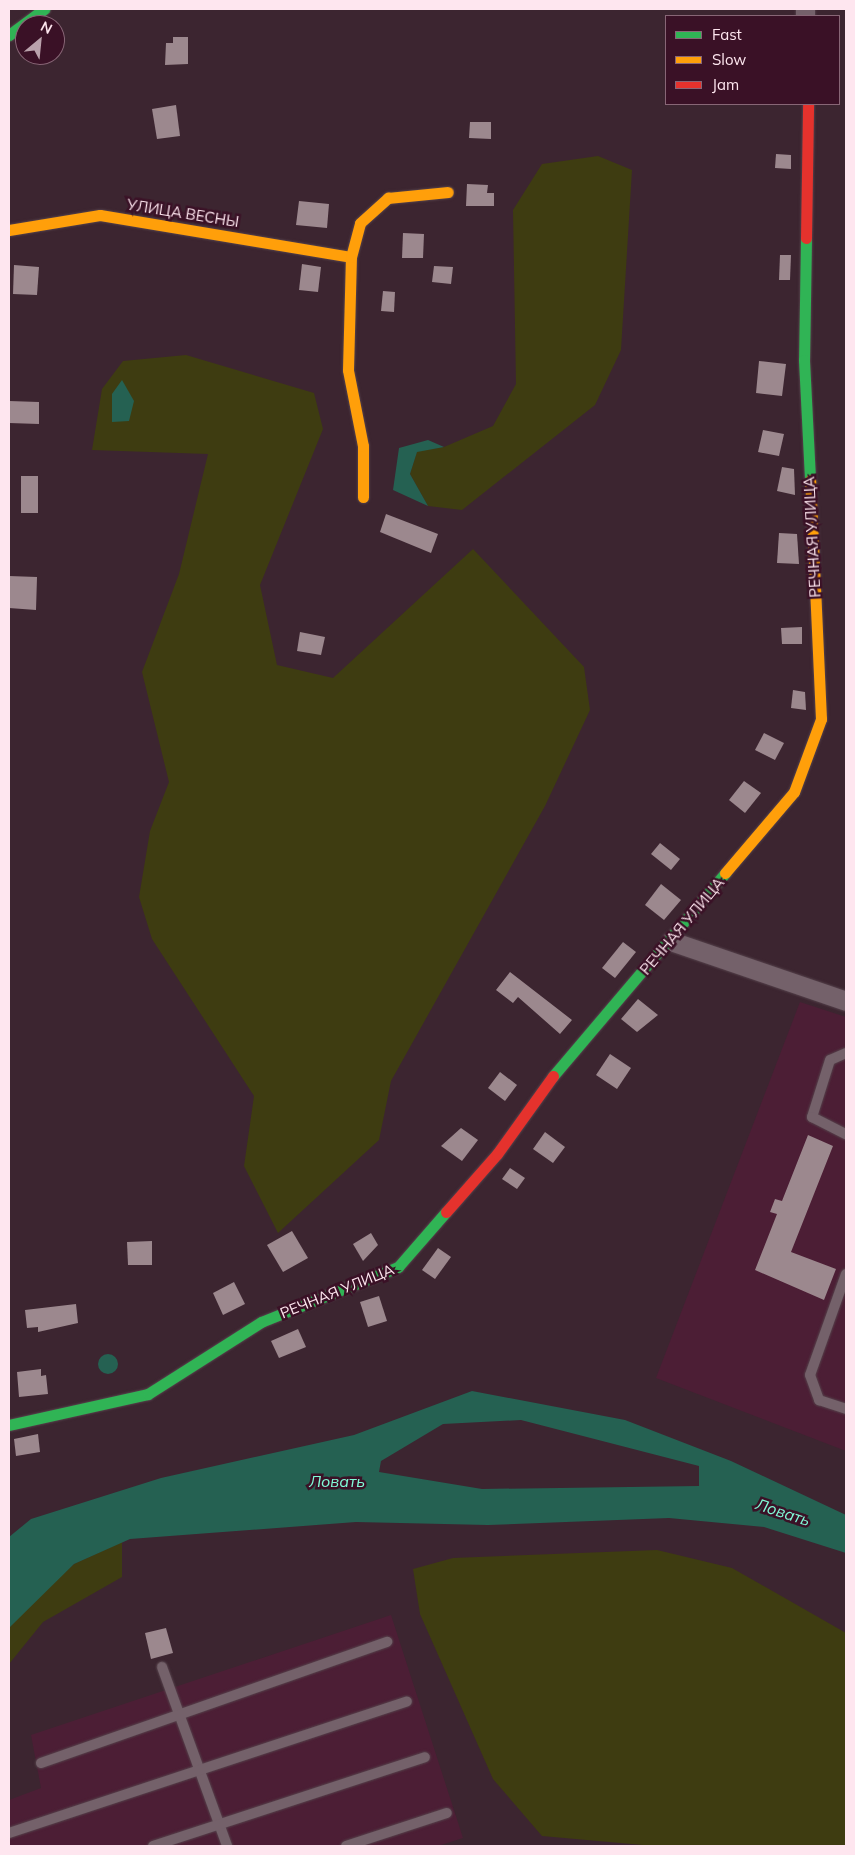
<!DOCTYPE html>
<html>
<head>
<meta charset="utf-8">
<style>
  body { margin:0 }
  #map { position:relative; width:855px; height:1855px; overflow:hidden; background:#3c2530; font-family:Mulish,sans-serif }
  div>[style] { position:absolute }
  .built>* { inset:0; background:#4c1e35 }
  .green>* { inset:0; background:#3e3c11 }
  .water>* { inset:0; background:#256152 }
  .round { border-radius:50% }
  .building>* { inset:0; background:#9c888e }
  .roads { filter:drop-shadow(0 0 1px #55424b) drop-shadow(0 0 1px #55424b) }
  .lane>* { height:10px; margin:-5px; padding:0 5px; transform-origin:5px; border-radius:5px; background:#74616a }
  .street>* { height:19px; margin:-9.5px; padding:0 9.5px; transform-origin:9.5px; border-radius:9.5px; background:#74616a }
  .fast>* { height:11px; margin:-5.5px; padding:0 5.5px; transform-origin:5.5px; border-radius:5.5px; background:#30b455 }
  .slow>* { height:11px; margin:-5.5px; padding:0 5.5px; transform-origin:5.5px; border-radius:5.5px; background:#ff9f0a }
  .jam>* { height:11px; margin:-5.5px; padding:0 5.5px; transform-origin:5.5px; border-radius:5.5px; background:#e5322d }
  span { translate:-50% -50%; white-space:nowrap; text-align:center; line-height:1.15; -webkit-text-stroke:5px #3a1126; paint-order:stroke }
  .street-label { font-size:15px; color:#fee6ef }
  .water-label { font-size:16px; color:#81fcd8; font-style:italic }
  .frame { position:absolute; inset:0; border:10px solid #fee6ef; pointer-events:none }
  .legend { position:absolute; left:665px; top:15px; width:175px; height:90px; box-sizing:border-box; background:#3a1126; border:1px solid #886676; margin:0; padding:6px 9px; list-style:none; font-size:15px; color:#fee6ef }
  .legend li { display:flex; align-items:center; gap:10px; height:25px }
  .legend b { width:25px; border:1px solid #886676 }
  .north { position:absolute; left:15px; top:15px; width:50px; height:50px; box-sizing:border-box; background:#3a1126; border:1px solid #886676; border-radius:50%; rotate:28deg; font-size:14px; font-weight:700; line-height:20px; text-align:center; color:#fee6ef }
  .north::after { content:''; display:block; margin:auto; width:18px; height:22px; background:#baa2ac; clip-path:polygon(50% 0,100% 100%,50% 72%,0 100%) }
</style>
</head>
<body>
<div id="map">
  <div class="built">
    <i style="clip-path:polygon(800px 1002px,846px 1017px,846px 1451px,656px 1378px)"></i>
    <i style="clip-path:polygon(391px 1615px,463px 1838px,438px 1846px,9px 1846px,9px 1800px,41px 1788px,31px 1735px)"></i>
  </div>
  <div class="green">
    <i style="clip-path:polygon(598px 156px,632px 170px,621px 350px,595px 405px,462px 510px,428px 506px,410px 474px,417px 451px,444px 447px,493px 426px,516px 384px,513px 210px,542px 164px)"></i>
    <i style="clip-path:polygon(186px 355px,314px 393px,323px 429px,260px 585px,277px 665px,333px 678px,473px 549px,584px 667px,590px 710px,545px 806px,391px 1081px,379px 1140px,278px 1233px,244px 1166px,254px 1096px,152px 939px,139px 897px,150px 831px,169px 782px,142px 672px,179px 574px,208px 454px,92px 450px,102px 389px,123px 361px)"></i>
    <i style="clip-path:polygon(122px 1542px,122px 1577px,43px 1622px,9px 1664px,9px 1628px,31px 1603px,74px 1564px)"></i>
    <i style="clip-path:polygon(657px 1550px,732px 1568px,846px 1633px,846px 1846px,654px 1846px,542px 1836px,493px 1779px,420px 1614px,413px 1569px,453px 1558px)"></i>
  </div>
  <div class="water">
    <i style="clip-path:polygon(122px 380px,134px 401px,129px 421px,112px 422px,112px 394px)"></i>
    <i style="clip-path:polygon(428px 440px,444px 447px,417px 452px,410px 474px,428px 506px,393px 490px,399px 448px)"></i>
    <i class="round" style="left:98px;top:1354px;width:20px;height:20px"></i>
    <i style="clip-path:polygon(evenodd,472px 1391px,625px 1420px,731px 1461px,846px 1515px,846px 1553px,764px 1527px,669px 1518px,488px 1525px,356px 1522px,130px 1539px,74px 1564px,9px 1628px,9px 1537px,31px 1519px,161px 1478px,354px 1435px,472px 1391px,521px 1420px,699px 1466px,699px 1486px,482px 1489px,379px 1472px,381px 1461px,443px 1424px,521px 1420px)"></i>
  </div>
  <div class="building">
    <i style="clip-path:polygon(173px 37px,188px 37px,188px 64px,165px 65px,166px 43px,173px 43px)"></i>
    <i style="clip-path:polygon(176px 105px,180px 136px,157px 139px,152px 109px)"></i>
    <i style="clip-path:polygon(470px 122px,491px 122px,491px 139px,469px 138px)"></i>
    <i style="clip-path:polygon(776px 154px,791px 155px,791px 169px,775px 168px)"></i>
    <i style="clip-path:polygon(467px 184px,488px 185px,487px 193px,494px 193px,494px 206px,466px 206px)"></i>
    <i style="clip-path:polygon(299px 201px,329px 204px,327px 228px,296px 225px)"></i>
    <i style="clip-path:polygon(403px 233px,424px 234px,423px 258px,402px 258px)"></i>
    <i style="clip-path:polygon(780px 255px,791px 255px,790px 280px,779px 280px)"></i>
    <i style="clip-path:polygon(302px 264px,321px 267px,318px 292px,299px 290px)"></i>
    <i style="clip-path:polygon(14px 265px,39px 267px,37px 295px,13px 294px)"></i>
    <i style="clip-path:polygon(434px 266px,453px 267px,451px 284px,432px 282px)"></i>
    <i style="clip-path:polygon(383px 291px,395px 292px,394px 312px,381px 311px)"></i>
    <i style="clip-path:polygon(759px 361px,786px 364px,782px 396px,756px 393px)"></i>
    <i style="clip-path:polygon(9px 401px,39px 402px,39px 424px,9px 423px)"></i>
    <i style="clip-path:polygon(763px 430px,784px 434px,779px 456px,758px 452px)"></i>
    <i style="clip-path:polygon(782px 467px,794px 469px,795px 495px,777px 491px)"></i>
    <i style="clip-path:polygon(21px 476px,38px 476px,38px 513px,21px 513px)"></i>
    <i style="clip-path:polygon(386px 514px,438px 534px,431px 553px,380px 532px)"></i>
    <i style="clip-path:polygon(779px 533px,797px 534px,799px 564px,777px 563px)"></i>
    <i style="clip-path:polygon(9px 576px,37px 577px,36px 610px,9px 608px)"></i>
    <i style="clip-path:polygon(802px 627px,802px 644px,782px 644px,781px 628px)"></i>
    <i style="clip-path:polygon(300px 632px,325px 637px,321px 655px,297px 651px)"></i>
    <i style="clip-path:polygon(793px 690px,805px 692px,806px 710px,791px 708px)"></i>
    <i style="clip-path:polygon(764px 733px,784px 743px,775px 760px,755px 750px)"></i>
    <i style="clip-path:polygon(744px 781px,761px 793px,745px 813px,729px 800px)"></i>
    <i style="clip-path:polygon(660px 843px,680px 859px,671px 870px,651px 854px)"></i>
    <i style="clip-path:polygon(661px 884px,681px 900px,664px 920px,645px 905px)"></i>
    <i style="clip-path:polygon(623px 942px,636px 952px,615px 978px,602px 968px)"></i>
    <i style="clip-path:polygon(510px 972px,572px 1020px,560px 1034px,518px 997px,513px 1003px,496px 990px)"></i>
    <i style="clip-path:polygon(638px 999px,658px 1015px,637px 1032px,621px 1019px)"></i>
    <i style="clip-path:polygon(610px 1054px,631px 1068px,617px 1089px,596px 1075px)"></i>
    <i style="clip-path:polygon(500px 1072px,517px 1085px,505px 1101px,488px 1088px)"></i>
    <i style="clip-path:polygon(461px 1128px,478px 1140px,462px 1161px,441px 1146px)"></i>
    <i style="clip-path:polygon(545px 1132px,565px 1147px,553px 1163px,533px 1149px)"></i>
    <i style="clip-path:polygon(808px 1135px,833px 1146px,791px 1252px,836px 1269px,824px 1300px,755px 1270px,777px 1214px,770px 1212px,775px 1199px,782px 1201px)"></i>
    <i style="clip-path:polygon(510px 1168px,525px 1178px,517px 1189px,502px 1179px)"></i>
    <i style="clip-path:polygon(292px 1231px,308px 1258px,283px 1272px,267px 1245px)"></i>
    <i style="clip-path:polygon(371px 1233px,378px 1245px,363px 1261px,353px 1244px)"></i>
    <i style="clip-path:polygon(152px 1241px,152px 1265px,128px 1265px,127px 1242px)"></i>
    <i style="clip-path:polygon(438px 1248px,451px 1257px,435px 1279px,422px 1270px)"></i>
    <i style="clip-path:polygon(234px 1282px,245px 1304px,223px 1315px,213px 1293px)"></i>
    <i style="clip-path:polygon(379px 1296px,387px 1321px,368px 1327px,360px 1302px)"></i>
    <i style="clip-path:polygon(76px 1304px,78px 1323px,38px 1332px,38px 1327px,27px 1328px,25px 1310px)"></i>
    <i style="clip-path:polygon(298px 1329px,306px 1347px,279px 1358px,271px 1341px)"></i>
    <i style="clip-path:polygon(41px 1369px,41px 1376px,46px 1375px,48px 1394px,19px 1397px,17px 1372px)"></i>
    <i style="clip-path:polygon(38px 1434px,40px 1452px,16px 1456px,14px 1439px)"></i>
    <i style="clip-path:polygon(166px 1628px,173px 1653px,151px 1659px,145px 1633px)"></i>
  </div>
  <div class="roads">
    <div class="lane">
      <i style="left:846px;top:1053px;width:17px;rotate:156deg"></i>
      <i style="left:830px;top:1060px;width:60px;rotate:107.5deg"></i>
      <i style="left:812px;top:1117px;width:38px;rotate:27deg"></i>
      <i style="left:846px;top:1274px;width:107px;rotate:109.6deg"></i>
      <i style="left:810px;top:1375px;width:27px;rotate:70deg"></i>
      <i style="left:819px;top:1400px;width:28px;rotate:18deg"></i>
      <i style="left:162px;top:1667px;width:190px;rotate:70deg"></i>
      <i style="left:41px;top:1763px;width:367px;rotate:-19.3deg"></i>
      <i style="left:9px;top:1833px;width:419px;rotate:-18.3deg"></i>
      <i style="left:153px;top:1846px;width:286px;rotate:-18.1deg"></i>
      <i style="left:346px;top:1846px;width:106px;rotate:-18.1deg"></i>
    </div>
    <div class="street">
      <i style="left:805px;top:9px;width:7px;rotate:90deg"></i>
      <i style="left:671px;top:941px;width:185px;rotate:18.9deg"></i>
    </div>
    <div class="fast">
      <i style="left:9px;top:35px;width:44px;rotate:-36.6deg"></i>
      <i style="left:806px;top:238px;width:122px;rotate:90.9deg"></i>
      <i style="left:804px;top:360px;width:120px;rotate:87.1deg"></i>
      <i style="left:553px;top:1076px;width:266px;rotate:-49.7deg"></i>
      <i style="left:9px;top:1425px;width:142px;rotate:-12.6deg"></i>
      <i style="left:148px;top:1394px;width:134px;rotate:-32.5deg"></i>
      <i style="left:261px;top:1322px;width:148px;rotate:-21.9deg"></i>
      <i style="left:398px;top:1267px;width:73px;rotate:-48.9deg"></i>
    </div>
    <div class="slow">
      <i style="left:9px;top:230px;width:92px;rotate:-9.4deg"></i>
      <i style="left:100px;top:215px;width:254px;rotate:9.5deg"></i>
      <i style="left:363px;top:497px;width:51px;rotate:-90deg"></i>
      <i style="left:363px;top:446px;width:77px;rotate:-101.2deg"></i>
      <i style="left:348px;top:370px;width:113px;rotate:-88.5deg"></i>
      <i style="left:351px;top:257px;width:35px;rotate:-75deg"></i>
      <i style="left:360px;top:223px;width:38px;rotate:-42deg"></i>
      <i style="left:388px;top:198px;width:60px;rotate:-5.7deg"></i>
      <i style="left:725px;top:873px;width:106px;rotate:-49.6deg"></i>
      <i style="left:794px;top:792px;width:78px;rotate:-69.7deg"></i>
      <i style="left:821px;top:719px;width:239px;rotate:-92.6deg"></i>
    </div>
    <div class="jam">
      <i style="left:806px;top:238px;width:134px;rotate:-89.1deg"></i>
      <i style="left:446px;top:1212px;width:77px;rotate:-48.7deg"></i>
      <i style="left:497px;top:1154px;width:96px;rotate:-54.3deg"></i>
    </div>
  </div>
  <div class="street-label">
    <span style="left:183px;top:213px;rotate:9deg">УЛИЦА ВЕСНЫ</span>
    <span style="left:812px;top:537px;rotate:-93deg">РЕЧНАЯ УЛИЦА</span>
    <span style="left:682px;top:926px;rotate:-50deg">РЕЧНАЯ УЛИЦА</span>
    <span style="left:337px;top:1291px;rotate:-22deg">РЕЧНАЯ УЛИЦА</span>
  </div>
  <div class="water-label">
    <span style="left:337px;top:1481px">Ловать</span>
    <span style="left:783px;top:1512px;rotate:18deg">Ловать</span>
  </div>
  <div class="frame"></div>
  <ul class="legend">
  <li><b style="height:6px;background:#30b455"></b>Fast</li>
  <li><b style="height:6px;background:#ff9f0a"></b>Slow</li>
  <li><b style="height:6px;background:#e5322d"></b>Jam</li>
  </ul>
  <div class="north">N</div>
</div>
</body>
</html>
